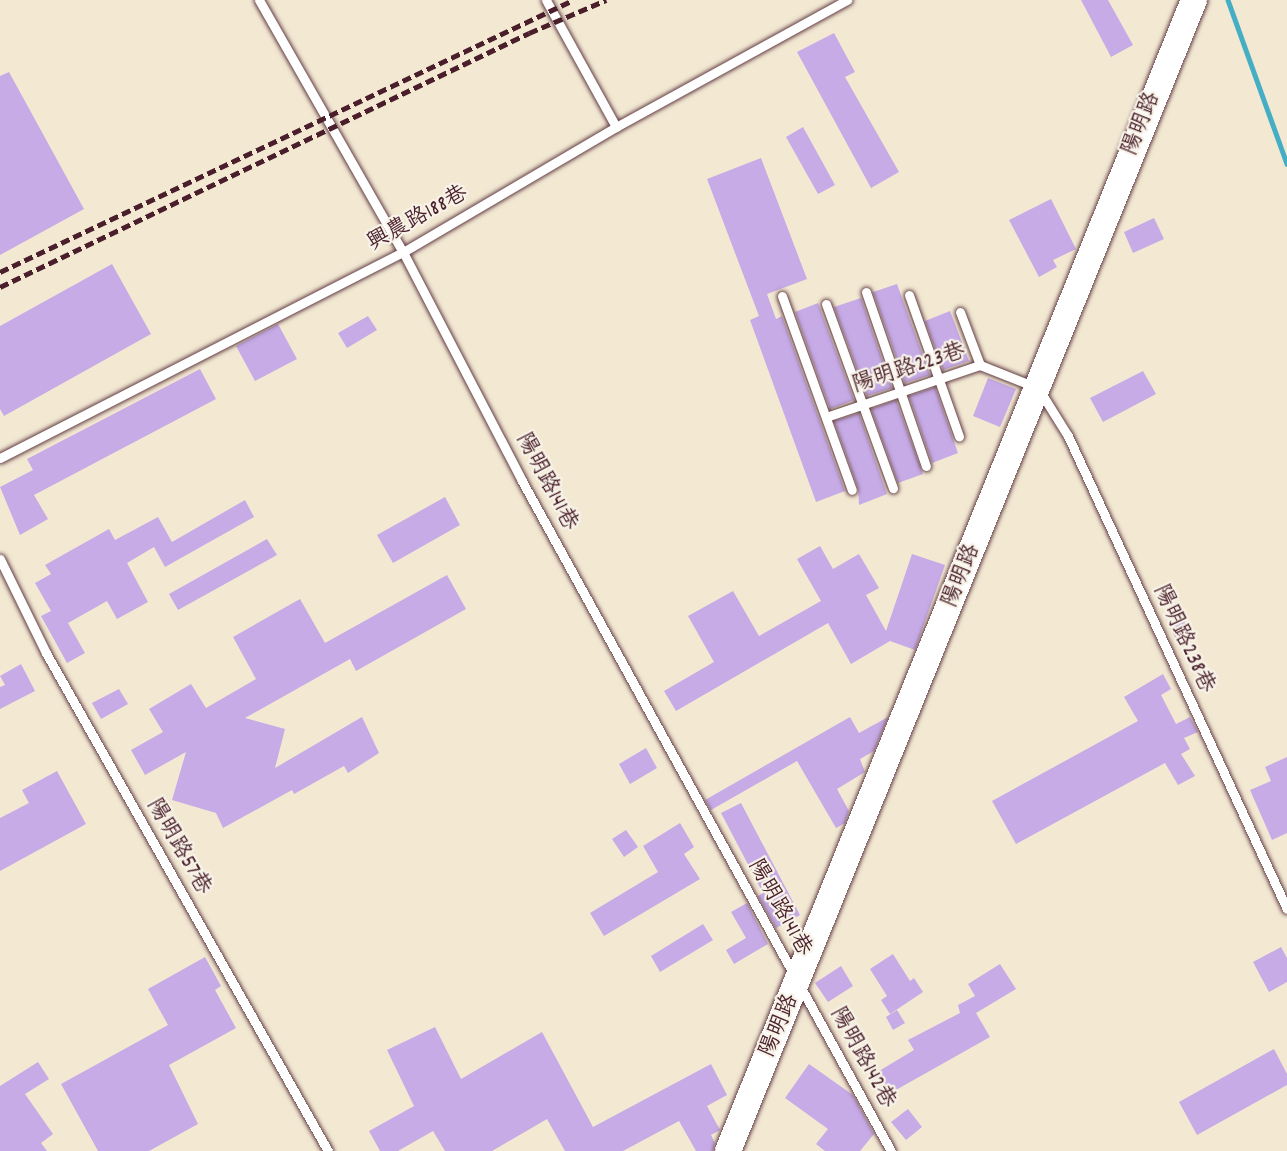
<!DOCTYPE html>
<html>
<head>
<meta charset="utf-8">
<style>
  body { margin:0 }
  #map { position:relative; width:1287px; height:1151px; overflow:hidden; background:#f3e9d3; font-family:Dekko,"LXGW WenKai TC",sans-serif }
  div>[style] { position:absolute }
  .stream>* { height:4.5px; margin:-2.25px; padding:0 2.25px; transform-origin:2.25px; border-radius:2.25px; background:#45aec4 }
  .building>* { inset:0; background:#c6abe6 }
  .roads { filter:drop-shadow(0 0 2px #633d44) drop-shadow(0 0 2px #633d44) }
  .lane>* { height:9px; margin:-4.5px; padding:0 4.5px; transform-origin:4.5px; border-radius:4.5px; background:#fff }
  .secondary>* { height:26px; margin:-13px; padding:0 13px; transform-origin:13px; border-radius:13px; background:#fff }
  .rail>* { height:4.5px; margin-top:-2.25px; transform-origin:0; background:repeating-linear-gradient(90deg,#4a1f2b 0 9px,transparent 0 13.5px) }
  span { translate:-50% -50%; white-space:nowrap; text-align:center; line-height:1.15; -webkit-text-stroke:4.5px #f7f3e8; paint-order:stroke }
  .street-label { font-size:22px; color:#4a1f2b }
</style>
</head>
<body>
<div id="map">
  <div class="stream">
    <i style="left:1228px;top:0;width:174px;rotate:70.2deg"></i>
  </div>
  <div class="building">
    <i style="clip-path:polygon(1081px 0,1108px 0,1133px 45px,1111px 57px)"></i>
    <i style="clip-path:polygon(834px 33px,855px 72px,845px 77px,899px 172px,871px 188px,797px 52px)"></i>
    <i style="clip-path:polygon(9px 72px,84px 209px,0 255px,0 76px)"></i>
    <i style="clip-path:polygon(803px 127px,835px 185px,818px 194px,786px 137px)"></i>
    <i style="clip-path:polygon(761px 158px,807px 279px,767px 294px,776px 319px,782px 316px,845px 491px,816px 502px,750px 320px,759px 316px,707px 179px)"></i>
    <i style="clip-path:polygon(1051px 199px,1076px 249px,1053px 260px,1057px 267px,1039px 277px,1009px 220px)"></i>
    <i style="clip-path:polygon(1154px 218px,1164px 239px,1133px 253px,1124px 232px)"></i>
    <i style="clip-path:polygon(112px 264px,151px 334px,4px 416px,0 409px,0 326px)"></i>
    <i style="clip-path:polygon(897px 284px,930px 375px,905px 383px,873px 292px)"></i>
    <i style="clip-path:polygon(861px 298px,892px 388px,867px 396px,834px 307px)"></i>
    <i style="clip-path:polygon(818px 303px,854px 400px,830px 409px,795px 312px)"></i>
    <i style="clip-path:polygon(950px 311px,969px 361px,943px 370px,925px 321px)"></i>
    <i style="clip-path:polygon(368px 316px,377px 330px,347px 348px,338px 333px)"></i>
    <i style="clip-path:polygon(278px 324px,297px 359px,255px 381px,236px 346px)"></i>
    <i style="clip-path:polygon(200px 369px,216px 399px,34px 495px,48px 519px,20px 535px,0 487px,33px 470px,27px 459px)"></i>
    <i style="clip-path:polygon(1143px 371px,1156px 394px,1103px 422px,1090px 398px)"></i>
    <i style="clip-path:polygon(988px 378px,1016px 389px,1000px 427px,973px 416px)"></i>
    <i style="clip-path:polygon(935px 387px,958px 453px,932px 463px,909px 396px)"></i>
    <i style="clip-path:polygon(896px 400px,923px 474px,898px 483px,871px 409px)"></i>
    <i style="clip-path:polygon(859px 413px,887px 494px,859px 505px,858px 488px,834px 421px)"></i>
    <i style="clip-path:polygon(445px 497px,460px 525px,393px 563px,377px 535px)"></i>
    <i style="clip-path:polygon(245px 500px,254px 517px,165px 567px,154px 547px,127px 563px,148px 602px,117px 619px,107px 601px,68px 623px,85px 653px,67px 663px,41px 616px,51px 611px,35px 583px,51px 574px,45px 565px,109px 529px,115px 540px,158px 517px,172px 542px)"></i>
    <i style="clip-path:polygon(267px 539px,277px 555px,178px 610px,169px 594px)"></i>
    <i style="clip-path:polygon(820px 546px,833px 569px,859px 554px,879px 588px,866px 595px,886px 631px,912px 554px,945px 565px,915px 650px,890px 641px,851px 664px,828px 623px,676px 711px,664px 691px,714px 662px,688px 616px,733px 591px,759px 636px,821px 601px,797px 559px)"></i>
    <i style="clip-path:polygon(447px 575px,466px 609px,356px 671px,350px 659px,245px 718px,285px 729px,275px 768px,362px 717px,379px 753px,348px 773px,344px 766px,294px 794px,292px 790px,223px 828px,216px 813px,172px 800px,186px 752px,145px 775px,131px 750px,163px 732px,149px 709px,191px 684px,206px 708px,256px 679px,233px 637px,300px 599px,325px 643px)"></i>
    <i style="clip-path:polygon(1183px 618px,1193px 639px,1179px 645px,1169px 625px)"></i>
    <i style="clip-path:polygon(21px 664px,35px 691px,0 709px,0 687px,5px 685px,0 676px)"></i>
    <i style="clip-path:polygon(1163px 674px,1171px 689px,1161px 695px,1176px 724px,1190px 717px,1198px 732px,1184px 738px,1190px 749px,1181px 754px,1195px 776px,1178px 785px,1165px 763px,1016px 844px,992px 801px,1138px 721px,1124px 697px)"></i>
    <i style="clip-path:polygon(119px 689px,128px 704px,101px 719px,92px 703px)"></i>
    <i style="clip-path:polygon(850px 717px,859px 733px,888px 717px,874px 751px,860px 759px,865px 772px,837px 789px,849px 811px,845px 823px,836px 828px,797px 761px,711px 810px,705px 800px)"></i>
    <i style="clip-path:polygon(646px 748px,657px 768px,630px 784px,619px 764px)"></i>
    <i style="clip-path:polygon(1287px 757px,1287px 833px,1272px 840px,1250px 790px,1271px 781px,1265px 767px)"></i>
    <i style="clip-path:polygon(57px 771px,86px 824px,0 871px,0 818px,29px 803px,22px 790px)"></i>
    <i style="clip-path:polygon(741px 803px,800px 915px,776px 928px,758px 896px,763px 893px,721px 813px)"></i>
    <i style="clip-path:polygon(680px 823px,694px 847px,684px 854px,700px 879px,604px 936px,590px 913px,658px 872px,643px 846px)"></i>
    <i style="clip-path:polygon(626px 830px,638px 847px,624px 857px,612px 839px)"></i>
    <i style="clip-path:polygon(747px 903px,768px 944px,734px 964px,726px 950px,746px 938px,731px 912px)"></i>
    <i style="clip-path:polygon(703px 924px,713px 940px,660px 972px,651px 956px)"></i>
    <i style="clip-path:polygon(1281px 947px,1287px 958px,1287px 982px,1269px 992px,1253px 962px)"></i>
    <i style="clip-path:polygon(893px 954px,910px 981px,914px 978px,923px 992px,890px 1014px,881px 1000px,887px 996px,870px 969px)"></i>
    <i style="clip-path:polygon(205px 957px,221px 986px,215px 990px,236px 1028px,169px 1065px,198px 1124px,149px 1151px,98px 1151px,61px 1084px,168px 1025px,148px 989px)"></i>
    <i style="clip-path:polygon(1000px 964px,1016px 989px,976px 1013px,990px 1037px,887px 1095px,874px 1074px,914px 1050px,908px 1040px,960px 1013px,958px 1005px,975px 996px,968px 984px)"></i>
    <i style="clip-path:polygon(841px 966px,853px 986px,828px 1002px,815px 983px)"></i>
    <i style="clip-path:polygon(897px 1010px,905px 1023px,893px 1030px,886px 1017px)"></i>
    <i style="clip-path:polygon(435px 1027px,461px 1079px,542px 1032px,593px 1127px,711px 1064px,727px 1095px,707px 1106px,720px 1130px,711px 1135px,715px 1143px,713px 1151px,696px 1151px,679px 1121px,623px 1151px,565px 1151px,547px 1119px,492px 1151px,445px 1151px,433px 1131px,398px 1151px,380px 1151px,369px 1131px,414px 1106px,387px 1050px)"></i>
    <i style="clip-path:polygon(1274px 1049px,1287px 1074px,1287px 1085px,1197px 1135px,1179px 1102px)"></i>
    <i style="clip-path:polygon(38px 1062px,49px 1079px,25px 1094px,53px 1134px,41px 1143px,47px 1151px,0 1151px,0 1086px)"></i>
    <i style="clip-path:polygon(809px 1064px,853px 1095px,874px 1134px,860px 1151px,825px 1151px,816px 1144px,828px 1129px,785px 1098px)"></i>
    <i style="clip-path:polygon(908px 1109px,922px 1127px,906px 1140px,891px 1122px)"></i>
  </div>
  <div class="roads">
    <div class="lane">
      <i style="left:259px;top:0;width:290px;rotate:60.3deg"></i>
      <i style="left:403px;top:252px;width:258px;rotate:62.5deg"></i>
      <i style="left:522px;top:481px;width:765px;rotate:61.16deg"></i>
      <i style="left:546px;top:0;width:145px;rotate:61.1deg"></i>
      <i style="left:866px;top:292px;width:184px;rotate:71deg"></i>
      <i style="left:909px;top:295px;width:150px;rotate:70.5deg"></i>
      <i style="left:782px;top:296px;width:206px;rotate:70.2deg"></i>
      <i style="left:826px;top:304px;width:196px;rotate:70deg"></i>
      <i style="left:960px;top:312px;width:57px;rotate:69.3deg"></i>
      <i style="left:826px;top:417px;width:163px;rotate:-18.7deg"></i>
      <i style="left:980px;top:365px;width:62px;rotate:21.6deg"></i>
      <i style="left:1038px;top:388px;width:57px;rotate:58deg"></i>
      <i style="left:1068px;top:436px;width:521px;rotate:65.16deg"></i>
      <i style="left:0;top:458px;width:453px;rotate:-27.1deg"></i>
      <i style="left:403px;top:252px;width:247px;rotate:-30.4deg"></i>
      <i style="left:616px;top:127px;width:264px;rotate:-28.8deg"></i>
      <i style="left:0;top:559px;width:105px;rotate:63.9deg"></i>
      <i style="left:46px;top:653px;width:572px;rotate:60.48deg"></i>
    </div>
    <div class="secondary">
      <i style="left:728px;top:1151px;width:1242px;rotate:-67.96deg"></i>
    </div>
  </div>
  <div class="rail">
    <i style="left:0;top:272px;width:634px;rotate:-25.39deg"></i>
    <i style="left:0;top:287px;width:587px;rotate:-25.65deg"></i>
    <i style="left:529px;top:33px;width:84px;rotate:-23.2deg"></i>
  </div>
  <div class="street-label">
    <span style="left:1142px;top:124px;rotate:-68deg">陽明路</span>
    <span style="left:418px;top:219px;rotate:-29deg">興農路188巷</span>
    <span style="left:909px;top:369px;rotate:-18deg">陽明路223巷</span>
    <span style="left:546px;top:482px;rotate:62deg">陽明路141巷</span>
    <span style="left:962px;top:576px;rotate:-68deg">陽明路</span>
    <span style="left:1183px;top:639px;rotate:65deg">陽明路238巷</span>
    <span style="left:178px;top:847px;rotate:60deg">陽明路57巷</span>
    <span style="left:779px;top:908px;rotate:61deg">陽明路141巷</span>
    <span style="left:780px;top:1026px;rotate:-67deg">陽明路</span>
    <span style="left:862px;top:1058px;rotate:61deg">陽明路142巷</span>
  </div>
</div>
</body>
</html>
